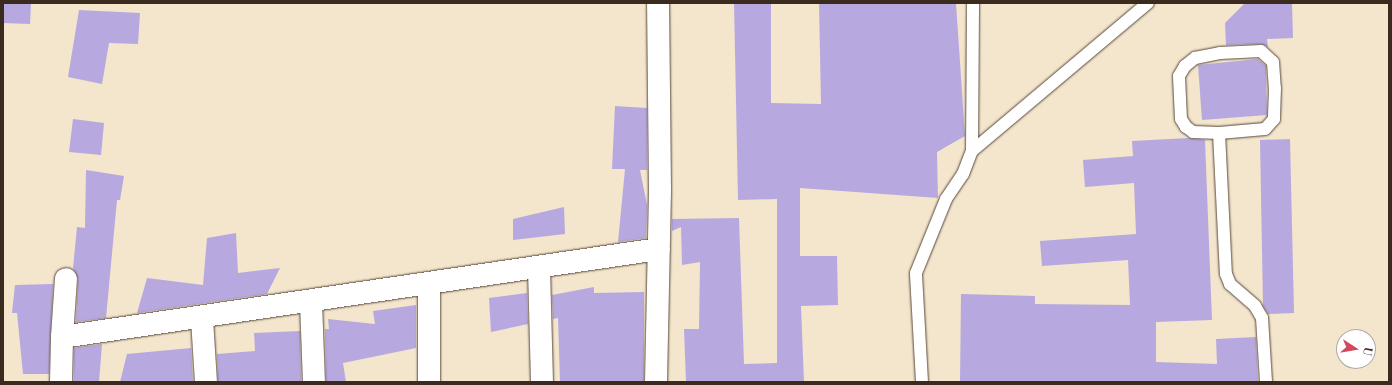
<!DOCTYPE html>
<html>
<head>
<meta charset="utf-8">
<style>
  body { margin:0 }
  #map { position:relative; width:1392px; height:385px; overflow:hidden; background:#f4e5cd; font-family:"Libre Bodoni",serif }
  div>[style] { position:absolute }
  .building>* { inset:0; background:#b7a9df }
  .roads { filter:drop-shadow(0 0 1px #574638) drop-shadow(0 0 1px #574638) }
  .lane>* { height:12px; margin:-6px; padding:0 6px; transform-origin:6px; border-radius:6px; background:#fff }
  .street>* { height:22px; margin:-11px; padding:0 11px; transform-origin:11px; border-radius:11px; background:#fff }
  span { translate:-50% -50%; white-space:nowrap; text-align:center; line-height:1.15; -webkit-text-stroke:3px #fff; paint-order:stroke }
  .frame { position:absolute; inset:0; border:4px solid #3b2a1e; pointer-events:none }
  .north { position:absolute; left:1336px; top:329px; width:40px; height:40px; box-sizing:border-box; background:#fff; border:1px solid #b1aaa5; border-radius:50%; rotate:102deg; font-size:11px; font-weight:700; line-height:16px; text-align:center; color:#3b2a1e }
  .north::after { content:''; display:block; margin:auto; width:14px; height:18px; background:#d1495b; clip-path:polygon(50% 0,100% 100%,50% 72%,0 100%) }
</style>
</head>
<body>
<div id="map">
  <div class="building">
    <i style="clip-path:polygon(3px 3px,31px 3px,30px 24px,3px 23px)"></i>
    <i style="clip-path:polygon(734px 3px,771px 3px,771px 103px,821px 104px,819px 3px,956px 3px,965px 136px,937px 152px,938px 198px,800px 188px,800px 256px,837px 256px,838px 305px,801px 306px,804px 382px,686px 382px,684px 329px,699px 329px,700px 262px,682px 265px,681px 227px,672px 231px,672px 219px,739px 218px,744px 364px,777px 363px,777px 199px,738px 200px)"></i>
    <i style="clip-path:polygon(1245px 3px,1292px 3px,1293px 38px,1267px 39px,1268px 47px,1261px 44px,1226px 45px,1225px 23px)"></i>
    <i style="clip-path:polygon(79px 10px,140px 13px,138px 44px,109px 43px,102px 84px,68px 77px)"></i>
    <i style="clip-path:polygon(1258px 59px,1266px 66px,1267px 115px,1202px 120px,1198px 65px)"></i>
    <i style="clip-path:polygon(615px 106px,647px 108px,647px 170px,640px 170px,647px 205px,646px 238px,618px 242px,625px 169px,612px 169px)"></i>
    <i style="clip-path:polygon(73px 119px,104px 123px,101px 155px,69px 152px)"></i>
    <i style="clip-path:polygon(1189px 138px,1205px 140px,1212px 320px,1156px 322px,1156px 362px,1217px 364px,1216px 339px,1256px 337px,1258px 382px,960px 382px,961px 294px,1035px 296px,1035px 304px,1130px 305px,1128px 260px,1042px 266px,1040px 241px,1136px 234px,1134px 183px,1085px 187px,1083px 160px,1133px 156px,1132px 141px)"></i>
    <i style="clip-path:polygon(1290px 139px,1294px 313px,1268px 314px,1263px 306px,1260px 140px)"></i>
    <i style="clip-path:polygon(86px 170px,124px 176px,120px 200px,117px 200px,106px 318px,76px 322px,78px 279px,73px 268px,77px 227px,85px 228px)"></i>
    <i style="clip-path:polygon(564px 207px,565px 234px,513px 240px,513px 219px)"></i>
    <i style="clip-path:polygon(236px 233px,238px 273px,280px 268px,267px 294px,137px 313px,147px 278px,203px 285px,207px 238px)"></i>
    <i style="clip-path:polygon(53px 284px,49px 374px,23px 374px,17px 313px,12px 313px,15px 285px)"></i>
    <i style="clip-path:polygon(594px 287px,594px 293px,644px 292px,644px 382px,560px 382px,558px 318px,553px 319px,552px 295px)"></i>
    <i style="clip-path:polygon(527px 293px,528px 324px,491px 332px,489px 298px)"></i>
    <i style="clip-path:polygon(416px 305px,416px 348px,343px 363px,346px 382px,326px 382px,325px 329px,329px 329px,328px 319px,375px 324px,373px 311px)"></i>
    <i style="clip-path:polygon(300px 331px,301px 382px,218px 382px,217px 354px,255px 351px,254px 333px)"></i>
    <i style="clip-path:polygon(102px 344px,99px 382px,74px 382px,74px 348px)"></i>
    <i style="clip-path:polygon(191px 348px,193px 382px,120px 382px,127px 354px)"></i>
  </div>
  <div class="roads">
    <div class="lane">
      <i style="left:1261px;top:51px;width:16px;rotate:43deg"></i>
      <i style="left:1273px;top:62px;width:26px;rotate:86deg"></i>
      <i style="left:1275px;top:88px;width:31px;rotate:92deg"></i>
      <i style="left:1274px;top:119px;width:13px;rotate:132deg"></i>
      <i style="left:1265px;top:129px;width:46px;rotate:175deg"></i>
      <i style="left:1219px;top:133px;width:26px;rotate:-178deg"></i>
      <i style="left:1193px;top:132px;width:9px;rotate:-144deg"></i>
      <i style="left:1186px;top:127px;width:9px;rotate:-122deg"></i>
      <i style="left:1181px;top:119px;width:43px;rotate:-92.7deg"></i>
      <i style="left:1179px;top:76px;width:12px;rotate:-59deg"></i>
      <i style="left:1185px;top:66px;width:13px;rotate:-39deg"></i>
      <i style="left:1195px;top:58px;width:25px;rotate:-11deg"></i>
      <i style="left:1220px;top:53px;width:41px;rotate:-2.8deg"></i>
      <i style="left:1219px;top:133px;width:141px;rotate:87.2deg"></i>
      <i style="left:1226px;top:274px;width:11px;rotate:68deg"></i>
      <i style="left:1230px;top:284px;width:33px;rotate:41deg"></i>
      <i style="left:1255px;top:306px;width:14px;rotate:60deg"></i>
      <i style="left:1262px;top:318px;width:64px;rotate:86.4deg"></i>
      <i style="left:972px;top:151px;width:230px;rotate:-40.1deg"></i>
      <i style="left:922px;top:382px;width:109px;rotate:-93.2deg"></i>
      <i style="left:916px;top:273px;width:80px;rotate:-67.9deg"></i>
      <i style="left:946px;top:199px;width:30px;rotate:-56deg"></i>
      <i style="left:963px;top:174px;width:25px;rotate:-69deg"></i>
      <i style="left:972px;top:151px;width:148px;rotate:-89.6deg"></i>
    </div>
    <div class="street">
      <i style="left:539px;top:268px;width:114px;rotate:88.5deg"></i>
      <i style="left:429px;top:285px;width:97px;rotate:90deg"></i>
      <i style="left:311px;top:302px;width:80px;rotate:87.9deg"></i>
      <i style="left:202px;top:319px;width:63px;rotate:86.4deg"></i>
      <i style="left:62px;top:337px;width:58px;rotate:-86.1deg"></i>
      <i style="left:61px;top:382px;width:45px;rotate:-88.7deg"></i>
      <i style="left:62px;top:337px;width:603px;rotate:-8.39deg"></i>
      <i style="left:656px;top:382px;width:193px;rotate:-88.8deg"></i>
      <i style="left:660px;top:189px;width:186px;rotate:-90.6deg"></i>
    </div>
  </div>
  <div class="frame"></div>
  <div class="north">U</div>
</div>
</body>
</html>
